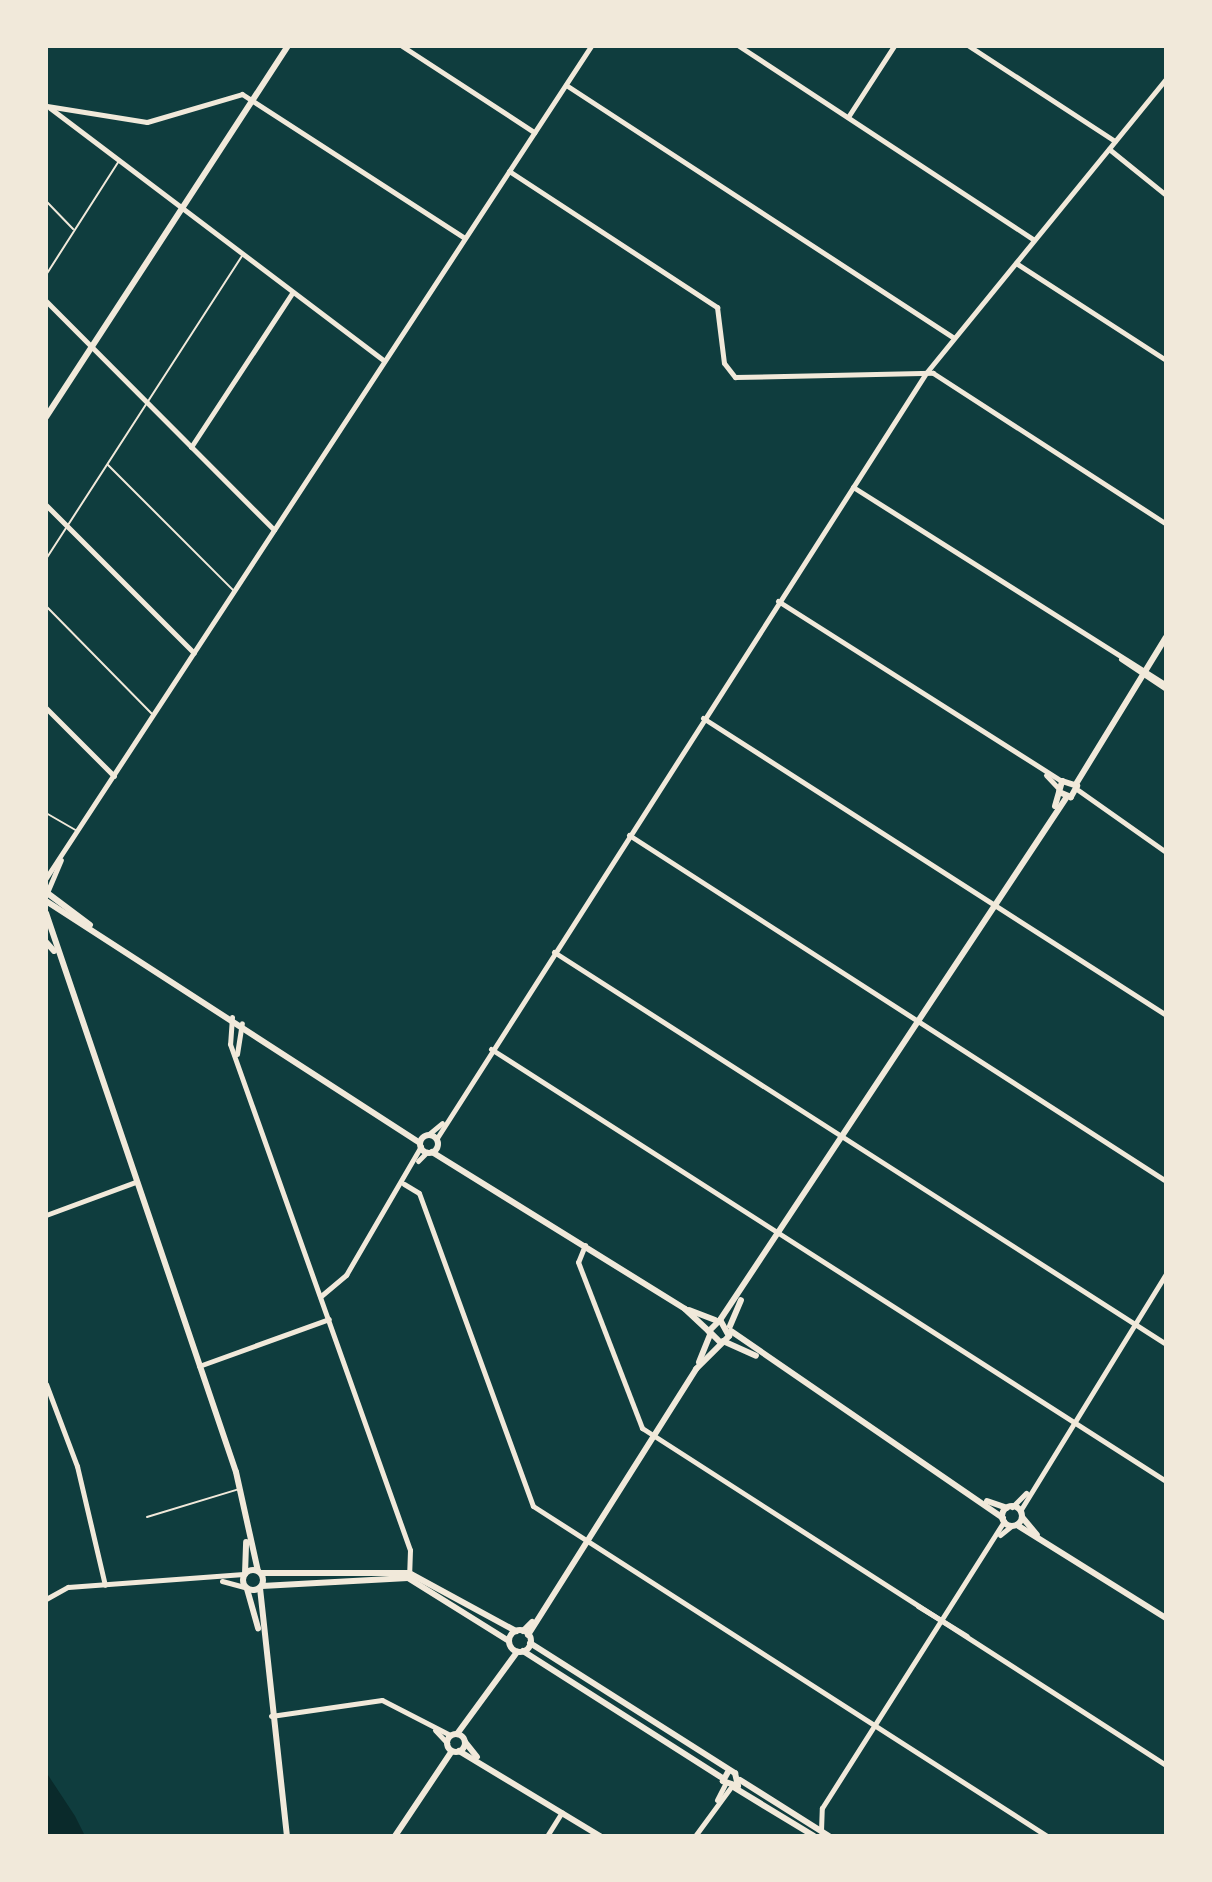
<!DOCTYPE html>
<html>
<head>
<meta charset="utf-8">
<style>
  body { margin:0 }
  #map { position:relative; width:1212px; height:1882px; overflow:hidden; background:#0f3d3e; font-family:Cabin,sans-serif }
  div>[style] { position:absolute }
  .water>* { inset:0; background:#0a2a2b }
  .service>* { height:2px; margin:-1px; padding:0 1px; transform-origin:1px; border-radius:1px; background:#f1e9da }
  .minor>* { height:5px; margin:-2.5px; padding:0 2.5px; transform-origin:2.5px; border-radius:2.5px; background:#f1e9da }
  .tertiary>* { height:6px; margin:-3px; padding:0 3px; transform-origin:3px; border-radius:3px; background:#f1e9da }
  .tertiary>.ring { margin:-3px; padding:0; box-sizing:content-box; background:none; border:6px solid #f1e9da; border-radius:50% }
  .secondary>* { height:6px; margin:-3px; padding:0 3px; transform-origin:3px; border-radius:3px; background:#f1e9da }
  .secondary>.ring { margin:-3px; padding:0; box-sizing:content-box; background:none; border:6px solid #f1e9da; border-radius:50% }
  span { translate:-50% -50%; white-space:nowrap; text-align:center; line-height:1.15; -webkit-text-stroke:8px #f1e9da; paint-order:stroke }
  .frame { position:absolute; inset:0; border:48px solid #f1e9da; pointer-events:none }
</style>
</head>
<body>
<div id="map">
  <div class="water">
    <i style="clip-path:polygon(46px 1772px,75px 1816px,85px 1836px,46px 1836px)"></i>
  </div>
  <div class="service">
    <i style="left:46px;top:201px;width:39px;rotate:46deg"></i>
    <i style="left:46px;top:275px;width:135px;rotate:-57.4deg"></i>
    <i style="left:108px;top:465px;width:178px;rotate:45deg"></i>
    <i style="left:46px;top:559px;width:362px;rotate:-57.1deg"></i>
    <i style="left:46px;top:606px;width:151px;rotate:45.5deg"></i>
    <i style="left:46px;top:813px;width:34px;rotate:30deg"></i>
    <i style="left:147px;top:1517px;width:96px;rotate:-16.9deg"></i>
  </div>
  <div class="minor">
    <i style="left:402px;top:46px;width:158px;rotate:33.1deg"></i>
    <i style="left:739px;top:46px;width:353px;rotate:33.3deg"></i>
    <i style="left:969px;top:46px;width:174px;rotate:33.1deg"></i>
    <i style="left:566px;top:85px;width:463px;rotate:33.1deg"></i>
    <i style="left:47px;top:106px;width:101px;rotate:9.1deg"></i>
    <i style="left:147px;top:122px;width:99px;rotate:-16.4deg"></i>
    <i style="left:242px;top:94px;width:265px;rotate:32.9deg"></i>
    <i style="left:50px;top:108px;width:419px;rotate:37.1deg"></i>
    <i style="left:848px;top:117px;width:85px;rotate:-57.1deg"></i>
    <i style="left:1109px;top:149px;width:73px;rotate:38.9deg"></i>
    <i style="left:509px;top:171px;width:249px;rotate:33.2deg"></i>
    <i style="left:717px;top:307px;width:56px;rotate:82.9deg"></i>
    <i style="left:724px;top:363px;width:18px;rotate:52deg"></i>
    <i style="left:735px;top:377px;width:198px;rotate:-1.2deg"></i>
    <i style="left:933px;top:373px;width:278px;rotate:32.9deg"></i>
    <i style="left:1016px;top:263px;width:179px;rotate:32.9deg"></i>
    <i style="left:46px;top:301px;width:323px;rotate:45.1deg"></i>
    <i style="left:191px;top:447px;width:184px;rotate:-56.7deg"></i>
    <i style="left:853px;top:487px;width:370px;rotate:32.3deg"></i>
    <i style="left:46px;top:505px;width:209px;rotate:45deg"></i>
    <i style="left:778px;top:601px;width:336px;rotate:32.4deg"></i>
    <i style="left:1121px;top:659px;width:54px;rotate:33.7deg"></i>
    <i style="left:46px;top:708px;width:96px;rotate:45deg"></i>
    <i style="left:703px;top:718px;width:550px;rotate:32.68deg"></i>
    <i style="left:1046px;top:775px;width:19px;rotate:47deg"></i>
    <i style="left:1078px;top:790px;width:108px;rotate:35.2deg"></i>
    <i style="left:629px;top:835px;width:639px;rotate:32.79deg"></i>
    <i style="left:46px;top:878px;width:995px;rotate:-56.77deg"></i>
    <i style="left:46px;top:895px;width:38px;rotate:-67deg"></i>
    <i style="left:554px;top:952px;width:727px;rotate:32.64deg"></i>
    <i style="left:232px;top:1017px;width:27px;rotate:94deg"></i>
    <i style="left:230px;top:1044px;width:537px;rotate:70.42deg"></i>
    <i style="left:410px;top:1550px;width:27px;rotate:92deg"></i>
    <i style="left:491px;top:1049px;width:801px;rotate:32.62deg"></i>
    <i style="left:237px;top:1054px;width:31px;rotate:-81deg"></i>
    <i style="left:429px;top:1134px;width:17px;rotate:-40deg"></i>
    <i style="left:437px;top:1138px;width:908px;rotate:-57.41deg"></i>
    <i style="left:926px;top:373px;width:380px;rotate:-50.8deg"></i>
    <i style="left:418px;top:1161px;width:13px;rotate:-45deg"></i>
    <i style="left:404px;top:1184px;width:17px;rotate:31deg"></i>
    <i style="left:419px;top:1193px;width:333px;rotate:70deg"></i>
    <i style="left:533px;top:1506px;width:611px;rotate:32.7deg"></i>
    <i style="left:46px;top:1215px;width:95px;rotate:-20.3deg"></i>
    <i style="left:585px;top:1245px;width:18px;rotate:112deg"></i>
    <i style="left:578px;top:1262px;width:178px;rotate:68.9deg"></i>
    <i style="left:642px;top:1428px;width:623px;rotate:32.75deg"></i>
    <i style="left:321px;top:1296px;width:33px;rotate:-40deg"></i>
    <i style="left:346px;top:1275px;width:149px;rotate:-59.8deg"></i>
    <i style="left:199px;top:1366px;width:138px;rotate:-19.9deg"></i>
    <i style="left:46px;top:1384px;width:88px;rotate:69.3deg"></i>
    <i style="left:77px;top:1466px;width:122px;rotate:76.8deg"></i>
    <i style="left:1012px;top:1507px;width:20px;rotate:-45deg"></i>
    <i style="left:1020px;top:1511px;width:278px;rotate:-58.4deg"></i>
    <i style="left:1000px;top:1535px;width:14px;rotate:-39deg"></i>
    <i style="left:222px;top:1581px;width:24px;rotate:15deg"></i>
    <i style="left:46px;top:1599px;width:25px;rotate:-29deg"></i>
    <i style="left:68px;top:1587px;width:176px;rotate:-4.2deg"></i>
    <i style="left:918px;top:1606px;width:57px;rotate:31.5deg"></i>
    <i style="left:271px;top:1716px;width:112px;rotate:-8.2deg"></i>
    <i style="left:382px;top:1700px;width:76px;rotate:27.2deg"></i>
    <i style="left:435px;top:1730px;width:18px;rotate:47deg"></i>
    <i style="left:717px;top:1800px;width:18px;rotate:-63deg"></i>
    <i style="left:821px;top:1831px;width:23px;rotate:-88deg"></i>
    <i style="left:822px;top:1808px;width:340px;rotate:-57.6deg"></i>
    <i style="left:547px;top:1836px;width:28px;rotate:-58deg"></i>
    <i style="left:695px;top:1836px;width:61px;rotate:-53.7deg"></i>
  </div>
  <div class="tertiary">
    <i style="left:46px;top:417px;width:443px;rotate:-56.9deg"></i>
    <i style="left:1076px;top:784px;width:172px;rotate:-58.5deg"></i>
    <i style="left:1055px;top:806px;width:26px;rotate:-74deg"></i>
    <i style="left:1062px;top:781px;width:16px;rotate:18deg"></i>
    <i style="left:1077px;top:786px;width:13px;rotate:119deg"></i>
    <i style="left:1071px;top:797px;width:13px;rotate:-157deg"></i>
    <i style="left:46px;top:892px;width:55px;rotate:36.9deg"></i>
    <i style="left:46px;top:901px;width:445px;rotate:32.9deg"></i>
    <i style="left:46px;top:913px;width:590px;rotate:71.23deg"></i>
    <i style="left:236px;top:1472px;width:101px;rotate:77.5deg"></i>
    <i style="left:46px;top:942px;width:12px;rotate:48deg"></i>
    <i class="ring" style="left:420px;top:1135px;width:12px;height:12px"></i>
    <i style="left:432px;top:1152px;width:298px;rotate:31.8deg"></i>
    <i style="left:685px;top:1309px;width:33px;rotate:43deg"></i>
    <i style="left:689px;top:1310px;width:28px;rotate:21deg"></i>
    <i style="left:720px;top:1320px;width:626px;rotate:-56.46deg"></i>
    <i style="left:730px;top:1326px;width:28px;rotate:-67deg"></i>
    <i style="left:731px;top:1331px;width:330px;rotate:34.5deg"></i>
    <i style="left:723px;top:1341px;width:36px;rotate:24deg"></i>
    <i style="left:699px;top:1362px;width:29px;rotate:-68deg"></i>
    <i style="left:987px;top:1501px;width:21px;rotate:19deg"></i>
    <i class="ring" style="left:1002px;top:1506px;width:14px;height:14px"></i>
    <i style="left:1022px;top:1517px;width:23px;rotate:50deg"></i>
    <i style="left:1017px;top:1525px;width:176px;rotate:32deg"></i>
    <i class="ring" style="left:243px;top:1570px;width:14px;height:14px"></i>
    <i style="left:261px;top:1573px;width:148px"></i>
    <i style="left:409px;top:1573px;width:122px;rotate:28.5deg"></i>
    <i style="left:245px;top:1574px;width:32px;rotate:-88deg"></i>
    <i style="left:262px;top:1586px;width:146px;rotate:-3.1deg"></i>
    <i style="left:408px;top:1578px;width:119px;rotate:32deg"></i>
    <i style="left:260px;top:1588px;width:249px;rotate:83.8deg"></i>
    <i style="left:247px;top:1589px;width:41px;rotate:74.2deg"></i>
    <i style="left:523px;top:1631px;width:13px;rotate:-45deg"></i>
    <i style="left:528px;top:1635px;width:315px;rotate:-57.7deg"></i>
    <i style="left:696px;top:1369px;width:47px;rotate:-45deg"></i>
    <i style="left:729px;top:1336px;width:18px;rotate:-119deg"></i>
    <i style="left:720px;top:1320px;width:16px;rotate:135deg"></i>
    <i style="left:709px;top:1331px;width:16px;rotate:45deg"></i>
    <i style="left:465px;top:1742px;width:19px;rotate:51deg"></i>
    <i style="left:459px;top:1751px;width:165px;rotate:31.1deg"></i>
  </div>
  <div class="secondary">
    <i class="ring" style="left:509px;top:1630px;width:16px;height:16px"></i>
    <i style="left:530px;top:1643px;width:243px;rotate:32.4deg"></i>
    <i style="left:735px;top:1773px;width:13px;rotate:77deg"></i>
    <i style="left:738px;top:1786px;width:16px;rotate:-162deg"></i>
    <i style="left:723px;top:1781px;width:10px;rotate:-61deg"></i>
    <i style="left:523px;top:1651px;width:236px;rotate:32.5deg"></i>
    <i class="ring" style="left:447px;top:1734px;width:12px;height:12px"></i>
    <i style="left:457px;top:1734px;width:102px;rotate:-53.8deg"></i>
    <i style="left:740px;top:1780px;width:105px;rotate:32.2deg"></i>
    <i style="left:735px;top:1788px;width:92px;rotate:31.3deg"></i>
    <i style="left:395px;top:1836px;width:102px;rotate:-56.2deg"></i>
  </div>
  <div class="frame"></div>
</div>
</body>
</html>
